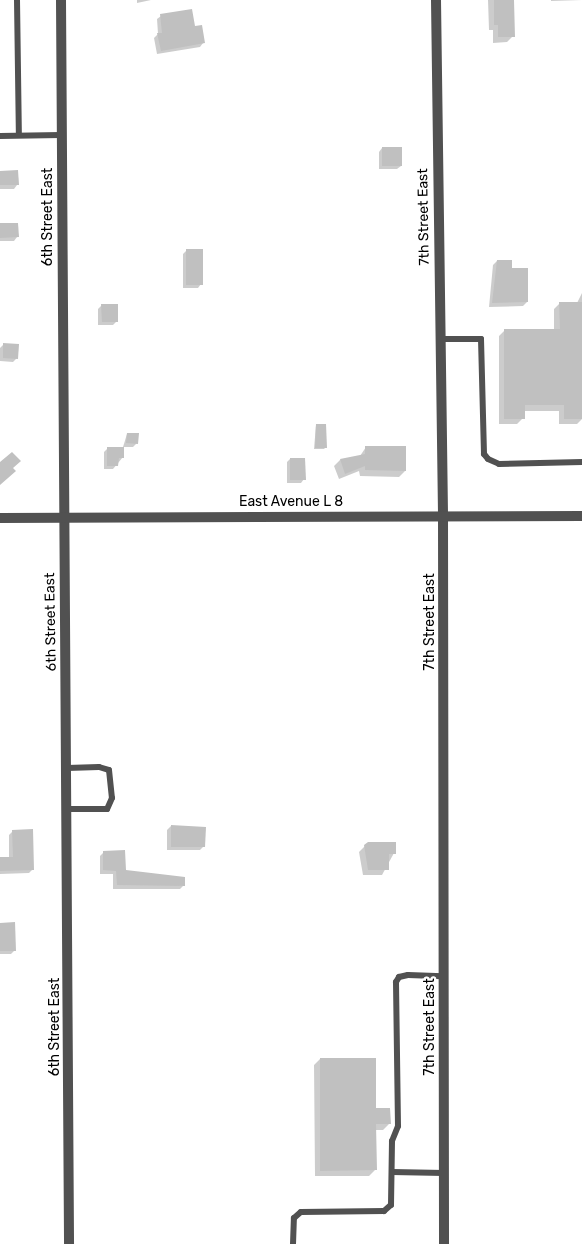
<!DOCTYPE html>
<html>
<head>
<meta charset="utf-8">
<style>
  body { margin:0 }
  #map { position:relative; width:582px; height:1244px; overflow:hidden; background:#fff; font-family:Rubik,sans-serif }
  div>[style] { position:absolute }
  .shadow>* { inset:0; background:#0003 }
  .building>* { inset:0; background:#c0c0c0 }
  .service>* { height:6px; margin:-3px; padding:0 3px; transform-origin:3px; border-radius:3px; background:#515151 }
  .minor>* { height:10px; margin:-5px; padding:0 5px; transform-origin:5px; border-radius:5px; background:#515151 }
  span { translate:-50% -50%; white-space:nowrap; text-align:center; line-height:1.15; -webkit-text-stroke:4.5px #fff; paint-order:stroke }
  .street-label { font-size:14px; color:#000 }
</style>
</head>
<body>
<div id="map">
  <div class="shadow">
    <i style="clip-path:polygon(137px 0,151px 0,137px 3px)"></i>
    <i style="clip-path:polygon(488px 0,513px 0,513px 36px,507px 42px,493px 43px,493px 30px,489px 30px)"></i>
    <i style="clip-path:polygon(551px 0,582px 0,551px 1px)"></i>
    <i style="clip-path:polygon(161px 16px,194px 28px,203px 43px,200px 47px,157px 54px,154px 38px,158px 34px,157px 19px)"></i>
    <i style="clip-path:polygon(382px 148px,401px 166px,397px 169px,379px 169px,379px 152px)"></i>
    <i style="clip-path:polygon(0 172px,17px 185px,14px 189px,0 189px)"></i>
    <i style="clip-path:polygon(0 224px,17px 237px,14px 241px,0 241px)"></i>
    <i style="clip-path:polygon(187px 250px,201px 284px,198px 288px,183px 288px,183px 254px)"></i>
    <i style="clip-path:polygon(497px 261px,511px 269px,527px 302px,523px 306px,489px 307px,493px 265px)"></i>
    <i style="clip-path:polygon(582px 293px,582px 419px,577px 424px,559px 424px,559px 411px,523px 411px,523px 418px,517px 424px,499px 424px,499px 336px,505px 330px,554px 330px,554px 309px,560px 303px,577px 303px)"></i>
    <i style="clip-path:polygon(102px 305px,117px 321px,113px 325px,98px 325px,98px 309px)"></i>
    <i style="clip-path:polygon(4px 344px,17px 358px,13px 362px,0 361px,0 348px)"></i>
    <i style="clip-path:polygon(316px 425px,325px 448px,324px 449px,314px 449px)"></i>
    <i style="clip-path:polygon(127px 434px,137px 443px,133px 447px,123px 447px)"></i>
    <i style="clip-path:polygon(366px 447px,405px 471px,399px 477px,360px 476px,359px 471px,339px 479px,334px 466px,340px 460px,360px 456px)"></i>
    <i style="clip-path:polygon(108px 448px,123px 457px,113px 469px,104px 469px,104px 452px)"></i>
    <i style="clip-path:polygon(290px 459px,304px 479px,301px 483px,287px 483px,287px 462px)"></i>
    <i style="clip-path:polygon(171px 826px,204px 846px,200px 850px,167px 850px,167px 830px)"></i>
    <i style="clip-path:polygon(13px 831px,33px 869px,29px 873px,0 874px,0 858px,9px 858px,9px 835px)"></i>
    <i style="clip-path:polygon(365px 846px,394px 853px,382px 875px,363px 875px,359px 852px)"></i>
    <i style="clip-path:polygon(104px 852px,125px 872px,183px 886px,180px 889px,113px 889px,113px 874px,100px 874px,100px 856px)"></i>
    <i style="clip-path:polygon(0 924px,14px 951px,11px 954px,0 954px)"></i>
    <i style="clip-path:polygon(320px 1059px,389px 1124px,383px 1130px,375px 1130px,375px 1170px,369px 1176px,315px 1176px,314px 1065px)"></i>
  </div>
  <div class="building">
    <i style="clip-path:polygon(494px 0,514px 0,515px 37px,498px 37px,498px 25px,494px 25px)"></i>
    <i style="clip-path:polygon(192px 9px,195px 26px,202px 25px,205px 43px,161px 51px,157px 33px,162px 33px,160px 14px)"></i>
    <i style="clip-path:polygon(382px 147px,402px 147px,402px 166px,382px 166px)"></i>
    <i style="clip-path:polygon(18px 170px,19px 185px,0 185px,0 171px)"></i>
    <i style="clip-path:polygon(0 223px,18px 223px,19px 237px,0 238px)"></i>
    <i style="clip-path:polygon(186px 249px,203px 249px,203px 285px,186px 285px)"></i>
    <i style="clip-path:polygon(497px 260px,512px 260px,512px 268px,528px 268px,528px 302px,492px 303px)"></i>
    <i style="clip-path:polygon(559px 302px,582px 302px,582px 419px,564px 419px,564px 405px,525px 405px,525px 419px,504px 419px,504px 329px,560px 329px)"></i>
    <i style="clip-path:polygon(101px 304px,118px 304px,118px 322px,102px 322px)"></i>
    <i style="clip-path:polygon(3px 343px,19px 344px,18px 359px,3px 358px)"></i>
    <i style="clip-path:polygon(316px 424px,326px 424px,327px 448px,315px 448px)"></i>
    <i style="clip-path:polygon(127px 433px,139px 433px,138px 444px,126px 443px)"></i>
    <i style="clip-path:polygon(365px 446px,406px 446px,406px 471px,365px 470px,365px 466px,345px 474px,340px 459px,365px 454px)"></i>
    <i style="clip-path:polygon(107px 447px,124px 447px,124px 458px,119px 458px,118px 466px,107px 466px)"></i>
    <i style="clip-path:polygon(12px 452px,21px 461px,13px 468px,16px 471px,0 485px,0 462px)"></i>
    <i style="clip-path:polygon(290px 458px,305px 458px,306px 480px,290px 480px)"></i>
    <i style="clip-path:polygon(171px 825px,206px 827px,205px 847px,171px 847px)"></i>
    <i style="clip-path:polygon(33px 829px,34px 870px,0 871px,0 857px,13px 857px,12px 830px)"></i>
    <i style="clip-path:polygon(368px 842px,396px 842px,396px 854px,389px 854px,389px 870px,368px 870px,364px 845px)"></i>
    <i style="clip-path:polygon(125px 850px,126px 870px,185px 877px,185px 886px,117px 885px,116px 871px,103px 870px,103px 851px)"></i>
    <i style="clip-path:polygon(15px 922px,16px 951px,0 951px,0 923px)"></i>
    <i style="clip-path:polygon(320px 1058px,376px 1058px,376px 1108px,390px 1108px,391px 1124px,376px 1124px,377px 1170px,320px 1171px)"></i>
  </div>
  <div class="service">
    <i style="left:17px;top:0;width:135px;rotate:89.2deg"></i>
    <i style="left:0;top:136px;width:61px;rotate:-0.9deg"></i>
    <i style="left:439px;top:339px;width:42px"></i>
    <i style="left:481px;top:339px;width:115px;rotate:88.5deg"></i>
    <i style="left:484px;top:454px;width:6px;rotate:51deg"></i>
    <i style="left:488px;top:459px;width:12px;rotate:24deg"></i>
    <i style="left:499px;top:464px;width:83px;rotate:-1.4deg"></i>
    <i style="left:67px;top:768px;width:32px;rotate:-2deg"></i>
    <i style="left:99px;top:767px;width:10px;rotate:17deg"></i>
    <i style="left:109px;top:770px;width:28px;rotate:84deg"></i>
    <i style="left:112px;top:798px;width:12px;rotate:114deg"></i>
    <i style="left:107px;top:809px;width:40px;rotate:180deg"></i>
    <i style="left:392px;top:1172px;width:52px;rotate:1.1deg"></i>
    <i style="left:293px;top:1244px;width:26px;rotate:-88deg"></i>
    <i style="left:294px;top:1218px;width:9px;rotate:-41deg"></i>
    <i style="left:301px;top:1212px;width:83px;rotate:-0.7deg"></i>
    <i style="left:384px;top:1211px;width:9px;rotate:-41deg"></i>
    <i style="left:391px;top:1205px;width:64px;rotate:-89.1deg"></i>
    <i style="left:392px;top:1141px;width:16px;rotate:-68deg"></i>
    <i style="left:398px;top:1126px;width:144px;rotate:-90.8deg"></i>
    <i style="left:396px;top:982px;width:6px;rotate:-59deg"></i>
    <i style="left:399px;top:977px;width:9px;rotate:-13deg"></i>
    <i style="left:408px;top:975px;width:35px;rotate:2deg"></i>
  </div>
  <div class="minor">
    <i style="left:61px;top:0;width:1244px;rotate:89.63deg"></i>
    <i style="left:436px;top:0;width:515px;rotate:89.22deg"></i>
    <i style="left:443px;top:515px;width:729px;rotate:89.92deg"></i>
    <i style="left:0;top:518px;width:582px;rotate:-0.2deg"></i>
  </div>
  <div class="street-label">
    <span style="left:48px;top:217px;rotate:-90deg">6th Street East</span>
    <span style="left:424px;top:217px;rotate:-91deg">7th Street East</span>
    <span style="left:291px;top:502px">East Avenue L 8</span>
    <span style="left:51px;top:622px;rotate:-91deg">6th Street East</span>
    <span style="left:430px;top:622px;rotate:-90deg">7th Street East</span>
    <span style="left:55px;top:1027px;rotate:-90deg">6th Street East</span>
    <span style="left:430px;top:1027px;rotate:-90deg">7th Street East</span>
  </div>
</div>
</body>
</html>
